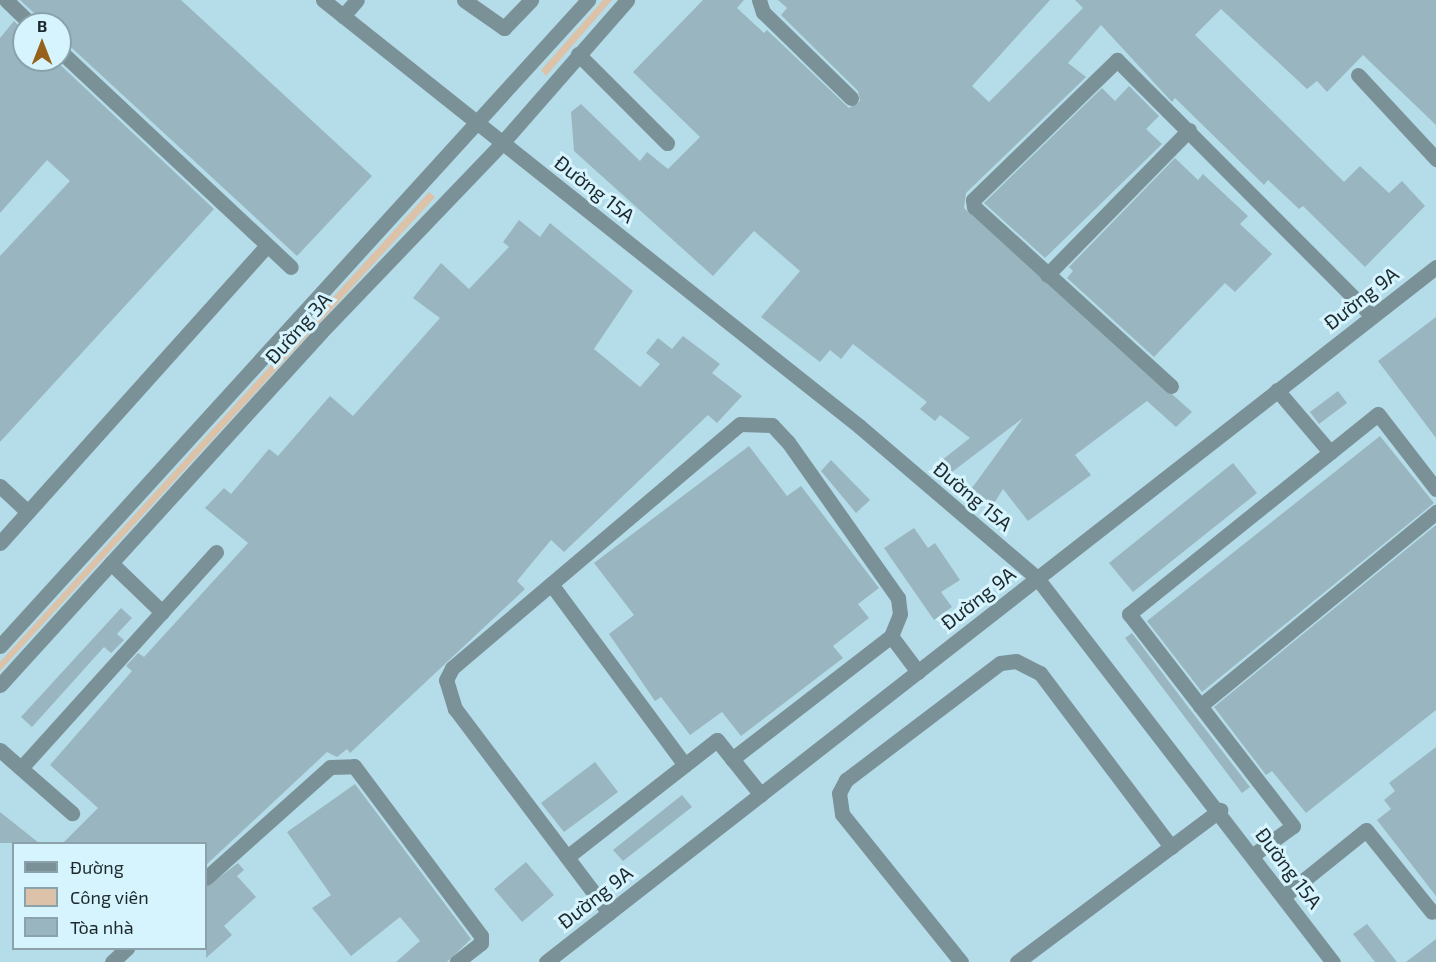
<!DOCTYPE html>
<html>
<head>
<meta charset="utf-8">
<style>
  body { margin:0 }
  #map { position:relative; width:1436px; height:962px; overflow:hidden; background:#c8e7f1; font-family:"Exo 2",sans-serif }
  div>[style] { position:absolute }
  .built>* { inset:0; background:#b5dce9 }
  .green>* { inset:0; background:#dbc2a8 }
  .building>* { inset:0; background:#99b6c0 }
  .minor>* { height:15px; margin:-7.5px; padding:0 7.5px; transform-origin:7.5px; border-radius:7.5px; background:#7b9198 }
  span { translate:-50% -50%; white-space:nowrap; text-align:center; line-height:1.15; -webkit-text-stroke:6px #d5f4fe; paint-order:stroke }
  .street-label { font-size:20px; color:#1d282c }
  .legend { position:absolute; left:12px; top:842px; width:195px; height:108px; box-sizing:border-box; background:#d5f4fe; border:2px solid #8ba2aa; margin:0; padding:8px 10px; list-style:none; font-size:18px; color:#1d282c }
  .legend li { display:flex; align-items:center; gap:12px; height:30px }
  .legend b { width:30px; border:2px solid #8ba2aa }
  .north { position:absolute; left:12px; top:12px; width:60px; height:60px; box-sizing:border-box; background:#d5f4fe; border:2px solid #8ba2aa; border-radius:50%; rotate:0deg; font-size:16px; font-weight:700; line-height:24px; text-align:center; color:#1d282c }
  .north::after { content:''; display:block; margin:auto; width:21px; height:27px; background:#98611b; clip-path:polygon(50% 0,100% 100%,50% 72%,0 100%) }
</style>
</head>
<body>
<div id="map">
  <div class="built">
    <i style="clip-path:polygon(evenodd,0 0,1436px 0,1436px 962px,0 962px,0 0,24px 24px,60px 24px,60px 60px,24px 60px,24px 24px,0 0,14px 844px,206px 844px,206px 948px,14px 948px,14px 844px)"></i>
  </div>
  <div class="green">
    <i style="clip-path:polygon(603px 0,612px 0,546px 76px,541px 70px)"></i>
    <i style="clip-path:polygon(429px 192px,435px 197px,0 671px,0 662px)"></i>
  </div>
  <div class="building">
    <i style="clip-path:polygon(20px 0,181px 0,372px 176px,297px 256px,60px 37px,60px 24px,46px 24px)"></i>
    <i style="clip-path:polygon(703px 0,744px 0,737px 8px,764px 33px,767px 30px,849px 108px,860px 101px,858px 91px,781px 15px,787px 8px,778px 0,1050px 0,972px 86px,989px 102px,1083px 8px,1075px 0,1436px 0,1436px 125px,1363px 55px,1327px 92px,1317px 81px,1307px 89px,1221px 9px,1195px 35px,1344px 182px,1360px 166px,1389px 193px,1402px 181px,1425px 206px,1365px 267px,1303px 206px,1299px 209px,1268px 180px,1264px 185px,1175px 98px,1172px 102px,1101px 25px,1068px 63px,1086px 77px,966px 193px,964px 208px,1192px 412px,1176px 427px,1147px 401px,1075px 455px,1091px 475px,1028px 521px,1003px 489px,993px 505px,972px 488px,1023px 418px,952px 472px,942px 460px,970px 438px,940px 415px,935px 421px,920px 409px,927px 402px,853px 344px,841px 359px,830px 350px,820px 362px,761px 317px,800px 271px,754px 231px,713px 276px,574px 151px,571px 112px,581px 104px,640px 161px,647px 152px,668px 169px,700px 137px,633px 72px)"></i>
    <i style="clip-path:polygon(14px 21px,24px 31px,24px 60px,55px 60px,214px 209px,0 442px,0 256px,70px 181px,47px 160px,0 213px,0 38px)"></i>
    <i style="clip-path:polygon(1129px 86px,1159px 116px,1146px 129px,1162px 144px,1045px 258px,984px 203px,1102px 88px,1115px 101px)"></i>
    <i style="clip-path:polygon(1175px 158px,1198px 180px,1203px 174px,1248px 216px,1240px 224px,1272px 254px,1235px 292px,1225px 283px,1154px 357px,1067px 278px,1073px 271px,1069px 267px)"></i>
    <i style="clip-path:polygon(519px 220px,540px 237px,550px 223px,633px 291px,594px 349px,640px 387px,660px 364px,646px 353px,658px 338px,672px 349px,683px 336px,720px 364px,712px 373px,742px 396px,717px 423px,708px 415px,564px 552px,551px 540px,517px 581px,525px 589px,350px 753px,347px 749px,337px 757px,327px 752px,206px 865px,206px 843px,63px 843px,98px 808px,50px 765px,132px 671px,126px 666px,138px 653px,144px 657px,248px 543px,205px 508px,224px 488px,231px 494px,269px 449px,278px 456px,330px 396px,353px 416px,440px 318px,413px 298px,441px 263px,469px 289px,509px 247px,503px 242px)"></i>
    <i style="clip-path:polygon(1436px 317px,1436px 438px,1378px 361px)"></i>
    <i style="clip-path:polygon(1338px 391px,1347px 403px,1319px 424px,1310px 412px)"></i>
    <i style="clip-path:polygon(1380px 436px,1434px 503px,1202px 692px,1147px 621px)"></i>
    <i style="clip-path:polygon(749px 446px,787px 496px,801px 486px,879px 588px,858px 604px,869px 618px,833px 646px,843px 658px,741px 736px,722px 712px,690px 735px,661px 697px,655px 701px,609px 634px,634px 615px,594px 563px)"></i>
    <i style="clip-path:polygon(831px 460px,870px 500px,856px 513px,821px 471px)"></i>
    <i style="clip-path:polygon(1233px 463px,1257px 493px,1133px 592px,1109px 563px)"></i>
    <i style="clip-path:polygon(1436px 525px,1436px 710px,1306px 813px,1272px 771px,1266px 775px,1214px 707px)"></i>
    <i style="clip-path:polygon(914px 528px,928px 548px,935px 543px,960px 580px,941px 592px,952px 607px,934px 620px,884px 548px)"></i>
    <i style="clip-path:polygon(121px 608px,132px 618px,117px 634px,124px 640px,111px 653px,104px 647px,32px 727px,21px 717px)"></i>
    <i style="clip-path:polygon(1132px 633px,1192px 712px,1250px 787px,1242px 793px,1125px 638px)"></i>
    <i style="clip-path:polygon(1436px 747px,1436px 896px,1377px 820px,1391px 809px,1384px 800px,1395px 791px,1389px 783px)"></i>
    <i style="clip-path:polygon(595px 762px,618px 792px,564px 832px,541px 803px)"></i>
    <i style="clip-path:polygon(355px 784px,471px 939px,447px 962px,396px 962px,420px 941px,400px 917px,351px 956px,312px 908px,331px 895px,287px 832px)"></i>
    <i style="clip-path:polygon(682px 795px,692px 807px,623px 861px,613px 850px)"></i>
    <i style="clip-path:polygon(0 812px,39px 843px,0 843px)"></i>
    <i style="clip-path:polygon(526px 862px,554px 895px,522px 922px,494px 889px)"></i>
    <i style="clip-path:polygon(238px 863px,244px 870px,237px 876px,256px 897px,224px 926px,232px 935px,206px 958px,206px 887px)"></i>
    <i style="clip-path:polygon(1367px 924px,1397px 962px,1375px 962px,1353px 934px)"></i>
    <i style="clip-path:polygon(1436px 939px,1436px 962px,1406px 962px)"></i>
  </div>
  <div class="minor">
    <i style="left:6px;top:0;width:35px;rotate:44deg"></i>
    <i style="left:323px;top:0;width:685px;rotate:38.48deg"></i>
    <i style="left:859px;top:426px;width:234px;rotate:40.5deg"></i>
    <i style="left:1037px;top:578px;width:485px;rotate:52.4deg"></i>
    <i style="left:464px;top:0;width:49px;rotate:35deg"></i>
    <i style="left:504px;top:28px;width:39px;rotate:-46deg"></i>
    <i style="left:759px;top:0;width:13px;rotate:72deg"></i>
    <i style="left:763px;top:12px;width:123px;rotate:44.3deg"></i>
    <i style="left:343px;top:16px;width:21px;rotate:-49deg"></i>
    <i style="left:60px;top:51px;width:316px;rotate:43.1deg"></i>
    <i style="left:578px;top:54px;width:126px;rotate:45deg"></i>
    <i style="left:1358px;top:75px;width:115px;rotate:47.1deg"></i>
    <i style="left:1047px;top:275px;width:203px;rotate:-45.6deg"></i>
    <i style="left:1171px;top:386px;width:266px;rotate:-137.7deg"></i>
    <i style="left:974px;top:207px;width:7px;rotate:-98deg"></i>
    <i style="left:973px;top:200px;width:201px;rotate:-44.2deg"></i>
    <i style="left:1117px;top:60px;width:361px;rotate:45.1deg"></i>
    <i style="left:1277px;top:390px;width:82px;rotate:49.5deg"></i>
    <i style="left:0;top:486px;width:38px;rotate:43deg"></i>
    <i style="left:0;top:543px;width:400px;rotate:-48.1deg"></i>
    <i style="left:111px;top:563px;width:71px;rotate:43.9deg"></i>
    <i style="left:551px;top:584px;width:225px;rotate:53.5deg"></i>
    <i style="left:0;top:646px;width:874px;rotate:-47.69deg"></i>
    <i style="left:0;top:685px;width:477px;rotate:-47.7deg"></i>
    <i style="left:321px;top:332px;width:262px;rotate:-46.2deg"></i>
    <i style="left:502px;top:143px;width:190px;rotate:-48.8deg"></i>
    <i style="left:1200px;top:706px;width:306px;rotate:-39.4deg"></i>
    <i style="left:0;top:750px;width:96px;rotate:41.2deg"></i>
    <i style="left:732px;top:759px;width:201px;rotate:-37.7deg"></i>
    <i style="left:21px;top:768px;width:291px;rotate:-47.9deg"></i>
    <i style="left:1253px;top:855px;width:49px;rotate:-35.9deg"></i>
    <i style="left:1293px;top:826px;width:268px;rotate:-127.7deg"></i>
    <i style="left:1129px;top:614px;width:319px;rotate:-38.8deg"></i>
    <i style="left:1378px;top:414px;width:95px;rotate:52.3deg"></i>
    <i style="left:567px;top:857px;width:190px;rotate:-38deg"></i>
    <i style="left:717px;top:740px;width:70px;rotate:51.3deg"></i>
    <i style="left:206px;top:878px;width:166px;rotate:-41.8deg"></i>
    <i style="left:330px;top:767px;width:24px;rotate:-2deg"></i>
    <i style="left:354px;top:766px;width:212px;rotate:53.2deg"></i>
    <i style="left:481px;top:936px;width:7px;rotate:90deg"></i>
    <i style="left:481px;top:943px;width:31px;rotate:142deg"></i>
    <i style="left:1284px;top:896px;width:105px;rotate:-38.8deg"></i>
    <i style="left:1366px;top:830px;width:105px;rotate:51.2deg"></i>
    <i style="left:609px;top:913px;width:256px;rotate:-127deg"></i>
    <i style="left:455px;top:709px;width:30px;rotate:-107deg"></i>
    <i style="left:446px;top:680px;width:13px;rotate:-63deg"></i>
    <i style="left:452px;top:668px;width:377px;rotate:-40.3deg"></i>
    <i style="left:740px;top:424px;width:32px;rotate:2deg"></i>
    <i style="left:772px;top:425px;width:23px;rotate:47deg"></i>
    <i style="left:788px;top:442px;width:191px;rotate:54.8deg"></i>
    <i style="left:898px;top:598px;width:16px;rotate:83deg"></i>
    <i style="left:900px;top:614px;width:24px;rotate:112deg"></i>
    <i style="left:891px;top:636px;width:45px;rotate:53.1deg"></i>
    <i style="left:112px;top:962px;width:21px;rotate:-43deg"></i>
    <i style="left:546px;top:962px;width:1129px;rotate:-37.99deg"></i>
    <i style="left:961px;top:962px;width:190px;rotate:-128.8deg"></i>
    <i style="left:842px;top:814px;width:21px;rotate:-98deg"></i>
    <i style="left:839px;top:793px;width:15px;rotate:-62deg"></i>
    <i style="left:846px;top:780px;width:193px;rotate:-37.2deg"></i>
    <i style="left:1000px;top:663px;width:16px;rotate:-7deg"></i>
    <i style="left:1016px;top:661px;width:27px;rotate:27deg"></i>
    <i style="left:1040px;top:673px;width:218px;rotate:53deg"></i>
    <i style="left:1017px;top:962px;width:254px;rotate:-36.8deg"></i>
  </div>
  <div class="street-label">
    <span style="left:595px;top:189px;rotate:38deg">Đường 15A</span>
    <span style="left:1361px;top:298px;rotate:-38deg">Đường 9A</span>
    <span style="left:298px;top:328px;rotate:-48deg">Đường 3A</span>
    <span style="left:973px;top:496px;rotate:40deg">Đường 15A</span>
    <span style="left:978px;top:598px;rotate:-38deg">Đường 9A</span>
    <span style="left:1289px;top:868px;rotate:53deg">Đường 15A</span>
    <span style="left:595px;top:897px;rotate:-38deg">Đường 9A</span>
  </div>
  <ul class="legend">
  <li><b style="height:8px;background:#7b9198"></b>Đường</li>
  <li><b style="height:16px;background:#dbc2a8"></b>Công viên</li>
  <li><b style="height:16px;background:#99b6c0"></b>Tòa nhà</li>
  </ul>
  <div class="north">B</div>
</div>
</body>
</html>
